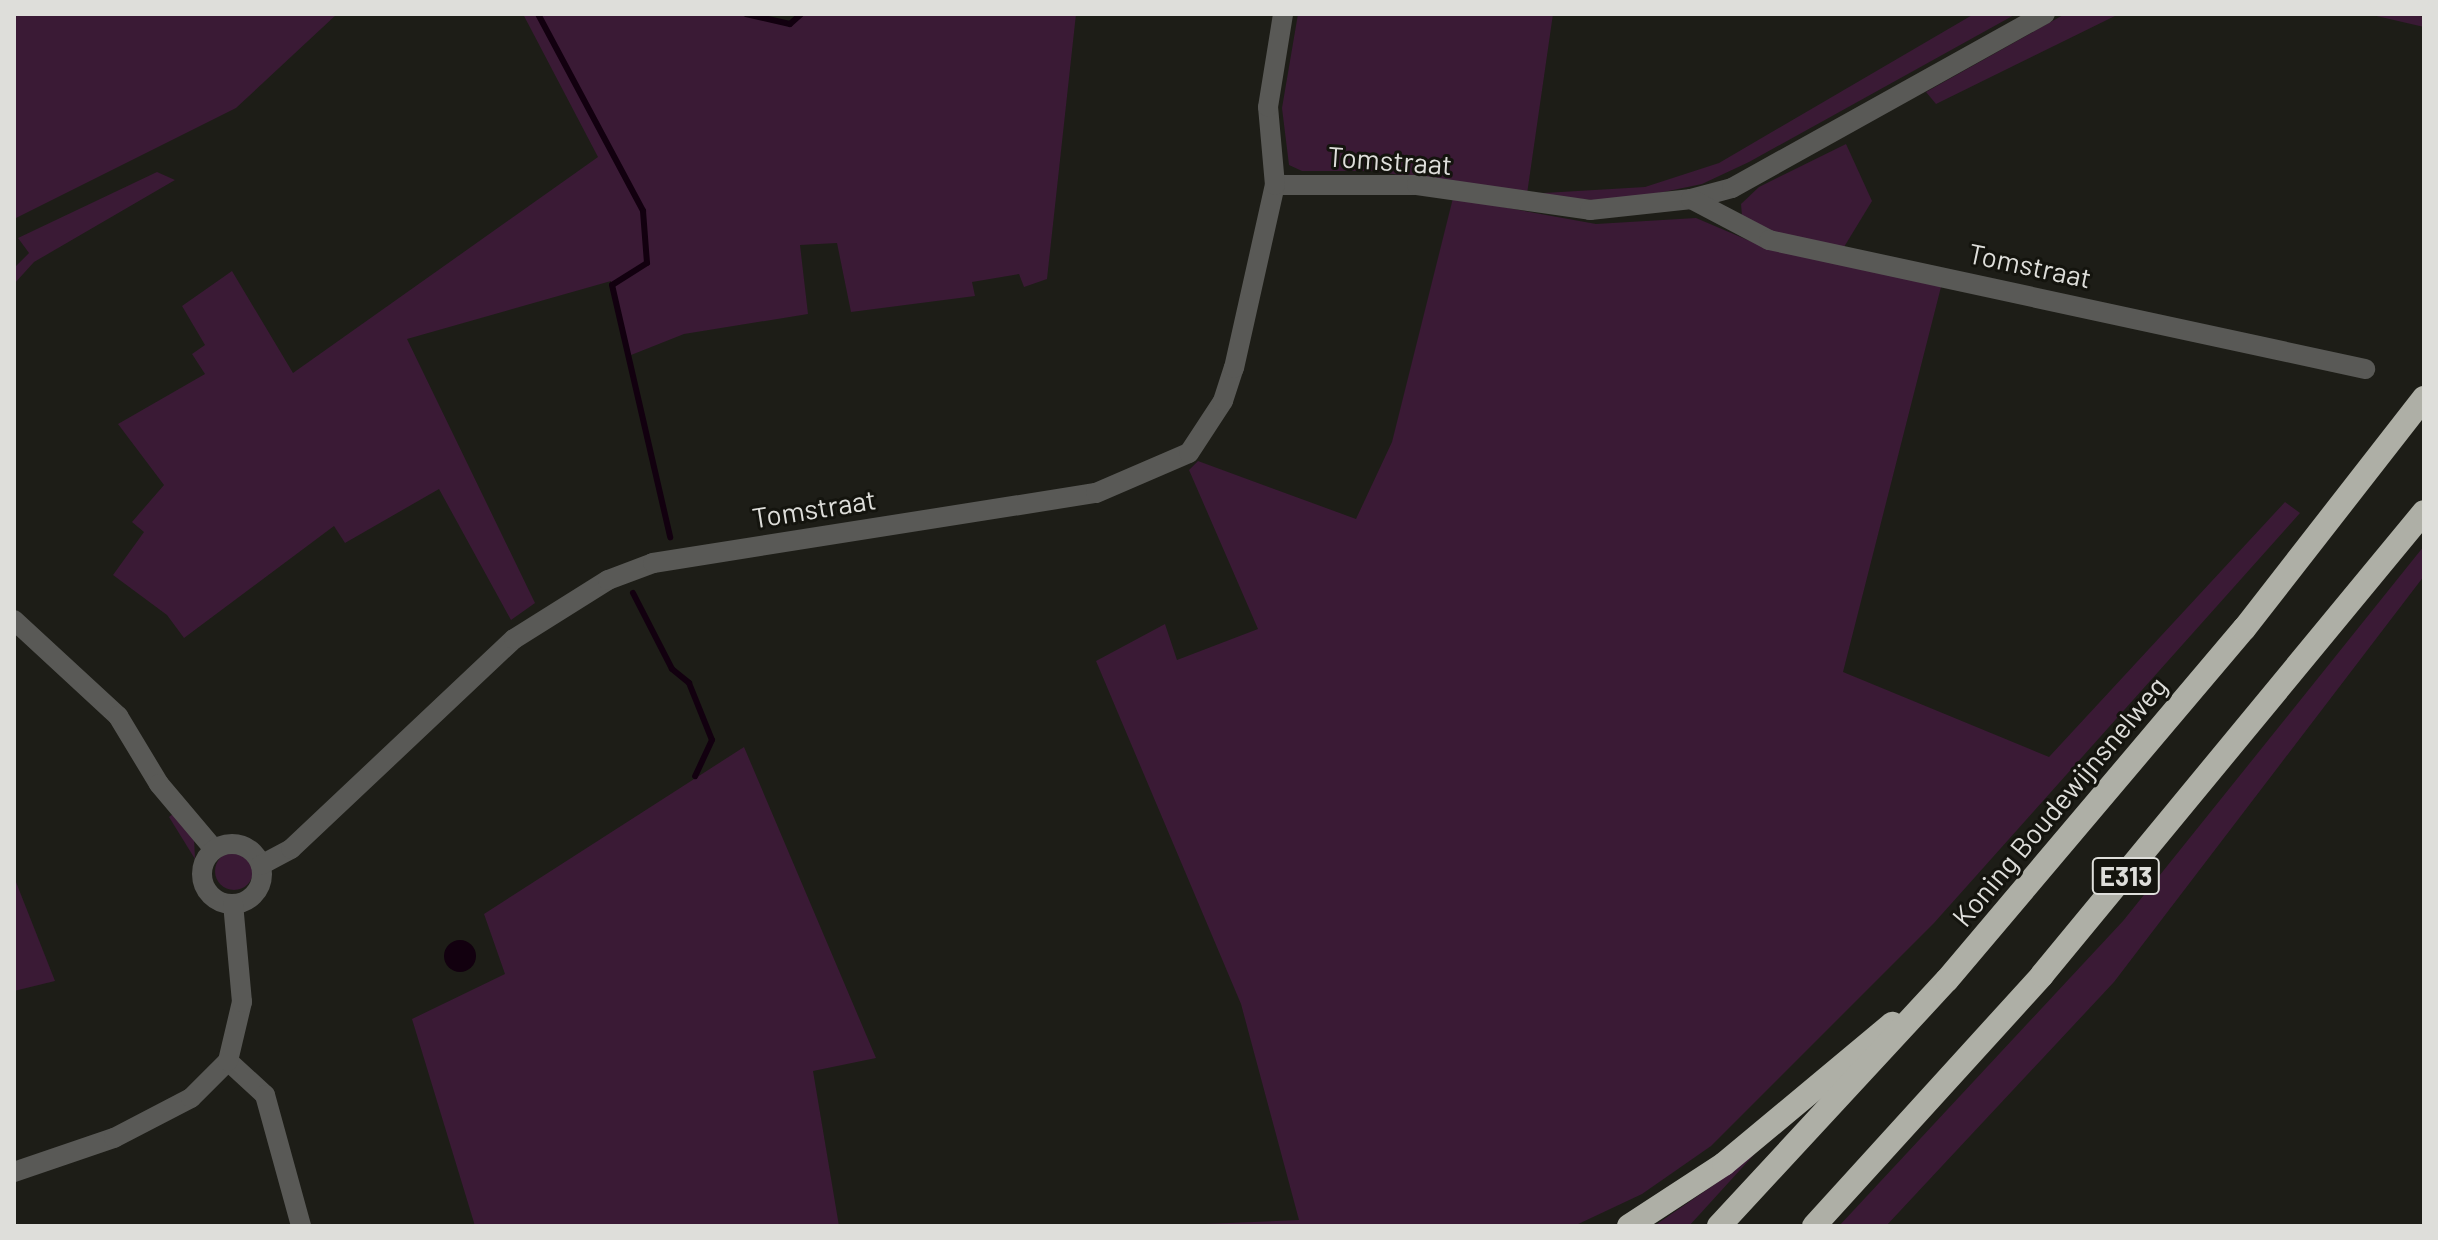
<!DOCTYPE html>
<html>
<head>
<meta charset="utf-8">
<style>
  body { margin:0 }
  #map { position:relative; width:2438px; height:1240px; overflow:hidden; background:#1d1d17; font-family:Barlow,sans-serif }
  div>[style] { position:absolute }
  .green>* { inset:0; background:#3a1a35 }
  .round { border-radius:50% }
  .water>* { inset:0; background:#12000f }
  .stream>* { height:6px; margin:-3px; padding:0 3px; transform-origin:3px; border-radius:3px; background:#12000f }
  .minor>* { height:20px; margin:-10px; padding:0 10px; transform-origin:10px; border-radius:10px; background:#595956 }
  .minor>.ring { margin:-10px; padding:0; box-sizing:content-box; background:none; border:20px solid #595956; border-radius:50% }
  .motorway>* { height:24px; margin:-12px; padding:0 12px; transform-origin:12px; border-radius:12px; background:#aeafa6 }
  span { translate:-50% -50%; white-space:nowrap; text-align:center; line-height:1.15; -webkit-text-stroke:6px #14140e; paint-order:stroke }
  .shield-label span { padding:2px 6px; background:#14140e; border:2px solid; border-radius:6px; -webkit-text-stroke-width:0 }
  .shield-label { font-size:26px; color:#dededa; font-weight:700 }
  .street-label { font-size:28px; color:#dededa }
  .frame { position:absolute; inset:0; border:16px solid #dededa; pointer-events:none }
</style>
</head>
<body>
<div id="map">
  <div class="green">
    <i style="clip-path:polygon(14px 14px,337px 14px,236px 108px,14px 219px)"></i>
    <i style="clip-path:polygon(523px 14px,756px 14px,793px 24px,800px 14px,1076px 14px,1047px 279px,1024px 287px,1019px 274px,972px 282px,975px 296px,851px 312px,837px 243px,800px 245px,808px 314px,684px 334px,626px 357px,611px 281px,407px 339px,535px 603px,511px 620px,439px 489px,345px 543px,334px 526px,184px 638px,167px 615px,113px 575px,144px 532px,132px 522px,164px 485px,118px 424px,205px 374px,192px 354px,205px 345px,182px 306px,232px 271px,293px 373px,598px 157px)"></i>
    <i style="clip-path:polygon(1298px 14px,1553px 14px,1527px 194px,1645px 187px,1719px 163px,1974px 14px,2016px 14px,1749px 162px,1702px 184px,1615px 202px,1527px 194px,1373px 171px,1302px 171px,1289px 165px,1282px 108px)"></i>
    <i style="clip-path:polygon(2065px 14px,2119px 14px,1936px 104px,1926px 92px)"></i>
    <i style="clip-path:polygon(2368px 14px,2410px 14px,2424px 17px,2424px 27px)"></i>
    <i style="clip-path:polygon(1846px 144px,1872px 201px,1844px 247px,1780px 235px,1742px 216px,1741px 204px,1759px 187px)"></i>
    <i style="clip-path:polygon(157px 172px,175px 180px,34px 262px,14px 284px,14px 268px,29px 253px,18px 238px)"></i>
    <i style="clip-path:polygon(1453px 198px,1596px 224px,1696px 218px,1764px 247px,1942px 283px,1843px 672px,2049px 757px,2285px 502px,2300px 513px,1934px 923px,1711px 1146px,1642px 1194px,1574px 1226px,1155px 1226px,1299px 1220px,1241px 1004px,1096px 661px,1165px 624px,1177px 660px,1258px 629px,1189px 470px,1198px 461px,1356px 519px,1392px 442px)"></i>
    <i style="clip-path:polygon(2424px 546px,2424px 576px,2114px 982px,1886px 1226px,1839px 1226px,2123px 921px)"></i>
    <i style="clip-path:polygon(744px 747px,876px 1058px,813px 1071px,839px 1226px,475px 1226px,412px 1019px,505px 974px,484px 914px)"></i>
    <i style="clip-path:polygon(173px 814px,194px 838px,195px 859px,169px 817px)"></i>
    <i class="round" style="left:215px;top:852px;width:38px;height:38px"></i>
    <i style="clip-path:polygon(14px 877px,55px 981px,14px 991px)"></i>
    <i style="clip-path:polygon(1771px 1136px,1689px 1226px,1654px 1226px,1721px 1180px)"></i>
  </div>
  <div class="water">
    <i class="round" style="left:444px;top:940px;width:32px;height:32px"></i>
  </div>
  <div class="stream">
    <i style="left:538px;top:14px;width:223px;rotate:61.9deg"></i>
    <i style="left:643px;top:211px;width:52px;rotate:85.6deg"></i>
    <i style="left:647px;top:263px;width:41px;rotate:147.8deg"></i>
    <i style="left:612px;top:285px;width:259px;rotate:77deg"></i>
    <i style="left:746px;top:14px;width:45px;rotate:12.8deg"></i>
    <i style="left:790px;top:24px;width:15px;rotate:-42deg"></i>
    <i style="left:633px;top:593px;width:85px;rotate:62.8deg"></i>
    <i style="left:672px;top:669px;width:22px;rotate:39deg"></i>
    <i style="left:689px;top:683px;width:61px;rotate:68deg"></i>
    <i style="left:712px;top:740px;width:40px;rotate:115deg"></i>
  </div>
  <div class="minor">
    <i style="left:1275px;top:185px;width:142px"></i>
    <i style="left:1417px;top:185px;width:175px;rotate:8.2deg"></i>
    <i style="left:1590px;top:210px;width:102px;rotate:-6.2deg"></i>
    <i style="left:1691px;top:199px;width:42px;rotate:-15deg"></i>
    <i style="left:1732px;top:188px;width:358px;rotate:-29.1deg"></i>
    <i style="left:1691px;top:199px;width:88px;rotate:27.7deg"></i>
    <i style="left:1769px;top:240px;width:610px;rotate:12.21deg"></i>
    <i style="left:14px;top:620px;width:142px;rotate:42.7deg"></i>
    <i style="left:118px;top:716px;width:79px;rotate:58.9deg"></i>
    <i style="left:159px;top:784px;width:85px;rotate:49.8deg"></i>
    <i class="ring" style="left:202px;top:844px;width:40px;height:40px"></i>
    <i style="left:261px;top:865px;width:34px;rotate:-28deg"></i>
    <i style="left:291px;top:849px;width:306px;rotate:-43.3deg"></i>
    <i style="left:514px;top:639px;width:111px;rotate:-32.1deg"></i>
    <i style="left:608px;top:580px;width:48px;rotate:-20.7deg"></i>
    <i style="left:653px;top:563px;width:448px;rotate:-9deg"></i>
    <i style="left:1096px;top:493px;width:101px;rotate:-23.3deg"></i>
    <i style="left:1189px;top:453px;width:62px;rotate:-56.8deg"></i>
    <i style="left:1223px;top:401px;width:35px;rotate:-72deg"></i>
    <i style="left:1234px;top:368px;width:188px;rotate:-77.4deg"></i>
    <i style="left:1275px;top:185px;width:78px;rotate:-95.1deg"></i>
    <i style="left:1268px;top:107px;width:94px;rotate:-80.8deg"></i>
    <i style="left:228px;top:1061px;width:50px;rotate:42.6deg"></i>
    <i style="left:265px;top:1095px;width:136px;rotate:74.6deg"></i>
    <i style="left:14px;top:1172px;width:106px;rotate:-18.8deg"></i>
    <i style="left:114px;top:1138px;width:87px;rotate:-27.5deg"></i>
    <i style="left:191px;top:1098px;width:52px;rotate:-45deg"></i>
    <i style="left:228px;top:1061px;width:61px;rotate:-76.7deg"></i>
    <i style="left:242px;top:1002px;width:98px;rotate:-95.2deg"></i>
  </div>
  <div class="motorway">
    <i style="left:1629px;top:1226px;width:113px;rotate:-33.1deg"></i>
    <i style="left:1724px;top:1164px;width:219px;rotate:-39.8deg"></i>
    <i style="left:1719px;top:1226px;width:335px;rotate:-47.2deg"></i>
    <i style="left:1947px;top:980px;width:460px;rotate:-49.8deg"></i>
    <i style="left:2244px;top:629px;width:293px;rotate:-52.1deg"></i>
    <i style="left:1814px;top:1226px;width:339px;rotate:-47.7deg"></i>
    <i style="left:2042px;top:975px;width:600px;rotate:-50.48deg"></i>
  </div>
  <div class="shield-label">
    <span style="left:2126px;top:876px">E313</span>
  </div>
  <div class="street-label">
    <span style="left:1390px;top:160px;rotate:4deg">Tomstraat</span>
    <span style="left:2030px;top:265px;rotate:12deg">Tomstraat</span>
    <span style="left:814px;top:508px;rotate:-9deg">Tomstraat</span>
    <span style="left:2059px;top:801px;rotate:-50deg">Koning Boudewijnsnelweg</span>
  </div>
  <div class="frame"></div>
</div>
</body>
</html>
